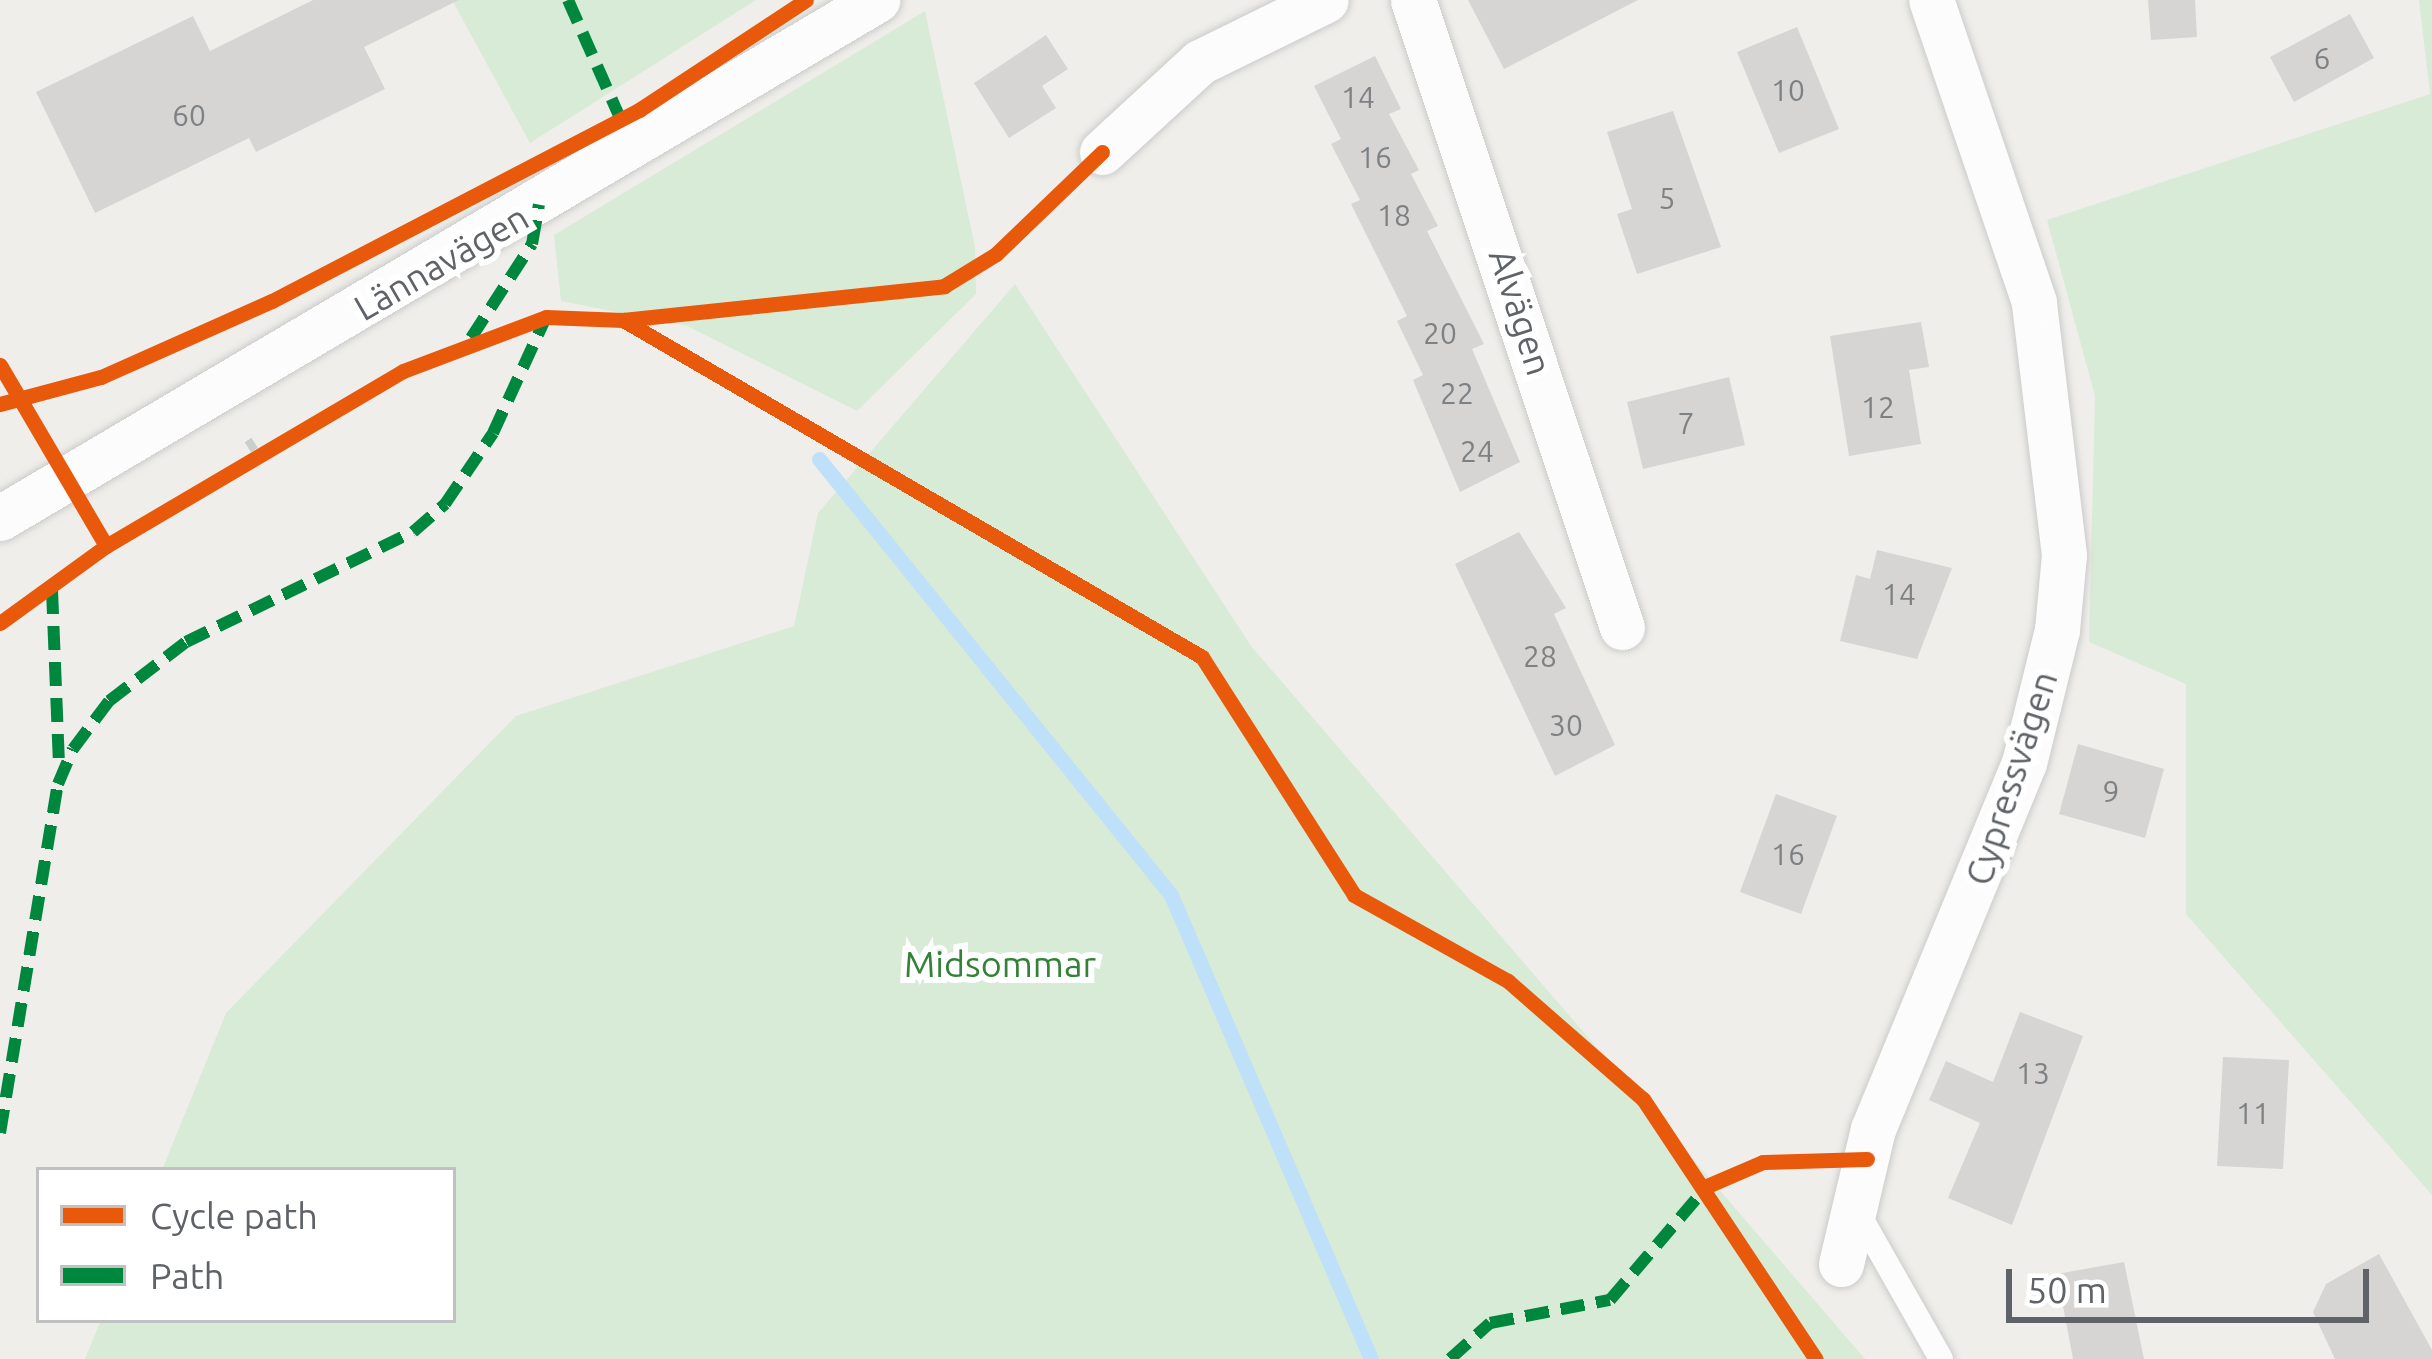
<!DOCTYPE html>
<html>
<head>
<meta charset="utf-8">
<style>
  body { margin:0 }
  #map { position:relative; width:2432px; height:1359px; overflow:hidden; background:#efeeea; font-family:Ubuntu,sans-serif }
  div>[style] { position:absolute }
  .green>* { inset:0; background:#d8ebd6 }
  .stream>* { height:15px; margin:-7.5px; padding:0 7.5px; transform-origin:7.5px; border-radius:7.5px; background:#bfe0f9 }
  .building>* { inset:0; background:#d6d5d3 }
  .path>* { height:8px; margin-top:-4px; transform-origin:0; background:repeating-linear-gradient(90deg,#cacfcc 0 12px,transparent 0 18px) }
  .roads { filter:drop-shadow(0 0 3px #cbcccc) drop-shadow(0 0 3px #cbcccc) }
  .service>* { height:24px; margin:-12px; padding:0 12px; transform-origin:12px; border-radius:12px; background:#fdfcfc }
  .minor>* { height:45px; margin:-22.5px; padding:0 22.5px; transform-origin:22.5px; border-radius:22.5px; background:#fdfcfc }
  .quiet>* { height:12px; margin-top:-6px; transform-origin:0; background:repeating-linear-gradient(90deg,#00873e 0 24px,transparent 0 36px) }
  .cycleway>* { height:15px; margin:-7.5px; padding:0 7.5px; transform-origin:7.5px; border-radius:7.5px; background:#e8590c }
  span { translate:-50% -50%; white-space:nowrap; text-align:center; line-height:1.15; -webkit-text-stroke:12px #fff; paint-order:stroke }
  .number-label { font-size:30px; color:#7e8184 }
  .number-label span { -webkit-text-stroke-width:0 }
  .street-label { font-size:36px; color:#5f6368 }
  .park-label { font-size:36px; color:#348238 }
  .legend { position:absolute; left:36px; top:1167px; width:420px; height:156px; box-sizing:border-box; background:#fff; border:3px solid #bfc1c3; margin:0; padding:15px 21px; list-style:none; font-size:36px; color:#5f6368 }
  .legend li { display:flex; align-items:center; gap:24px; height:60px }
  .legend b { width:60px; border:3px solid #bfc1c3 }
  .scale { position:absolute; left:2006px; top:1269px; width:363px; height:54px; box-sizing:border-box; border:6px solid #5f6368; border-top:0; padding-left:15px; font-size:36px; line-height:42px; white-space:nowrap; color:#5f6368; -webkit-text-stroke:9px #fff; paint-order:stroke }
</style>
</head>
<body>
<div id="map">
  <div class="green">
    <i style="clip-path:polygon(452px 0,756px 0,530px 143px)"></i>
    <i style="clip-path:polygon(2419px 0,2432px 0,2432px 1195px,2186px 914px,2186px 684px,2089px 642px,2095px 396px,2047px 220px,2430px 94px)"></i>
    <i style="clip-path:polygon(925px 11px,975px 247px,976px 294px,857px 411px,687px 326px,561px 301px,554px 235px)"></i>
    <i style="clip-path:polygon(1015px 284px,1251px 646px,1865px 1359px,85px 1359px,101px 1320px,453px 1320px,453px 1170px,162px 1170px,226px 1013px,516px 716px,794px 626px,818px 513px)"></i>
  </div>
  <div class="stream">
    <i style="left:819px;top:459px;width:560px;rotate:51.08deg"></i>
    <i style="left:1171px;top:895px;width:505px;rotate:66.68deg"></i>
  </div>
  <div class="building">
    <i style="clip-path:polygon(313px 0,459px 0,364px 47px,385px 89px,256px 152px,249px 138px,95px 213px,36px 92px,193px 16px,210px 51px)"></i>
    <i style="clip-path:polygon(1468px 0,1638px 0,1504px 69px)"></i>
    <i style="clip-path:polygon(2148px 0,2195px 0,2197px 37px,2151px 40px)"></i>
    <i style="clip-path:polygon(2350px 14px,2374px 58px,2294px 102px,2270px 57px)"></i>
    <i style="clip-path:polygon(1797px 27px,1839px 129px,1779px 153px,1737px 52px)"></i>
    <i style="clip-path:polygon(1046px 35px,1068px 69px,1042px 86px,1056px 108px,1009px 138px,974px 83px)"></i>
    <i style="clip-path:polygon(1375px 56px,1401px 109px,1389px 114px,1419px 170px,1411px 174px,1438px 226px,1427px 231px,1484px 344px,1472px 349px,1520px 462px,1460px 492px,1413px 380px,1423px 375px,1397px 321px,1407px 316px,1351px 204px,1360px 200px,1331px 144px,1341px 139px,1314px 86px)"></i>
    <i style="clip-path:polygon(1673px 111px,1721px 247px,1637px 274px,1617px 214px,1632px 209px,1607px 132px)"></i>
    <i style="clip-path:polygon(1921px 322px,1929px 367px,1909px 370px,1921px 444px,1849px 456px,1830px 336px)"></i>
    <i style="clip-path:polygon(1729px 377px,1745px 445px,1643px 469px,1627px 402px)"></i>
    <i style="clip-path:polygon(1519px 532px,1566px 608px,1554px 614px,1615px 745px,1555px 776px,1455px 564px)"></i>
    <i style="clip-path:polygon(1877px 550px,1952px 568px,1917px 659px,1840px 641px,1856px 575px,1870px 579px)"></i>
    <i style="clip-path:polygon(2078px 744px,2164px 769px,2145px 838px,2059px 814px)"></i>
    <i style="clip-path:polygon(1776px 794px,1837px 816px,1801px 914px,1740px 892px)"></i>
    <i style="clip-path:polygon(2020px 1012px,2083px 1036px,2012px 1225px,1948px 1198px,1980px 1123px,1929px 1100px,1946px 1061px,1993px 1082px)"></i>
    <i style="clip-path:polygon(2223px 1057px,2289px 1060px,2283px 1169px,2217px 1166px)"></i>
    <i style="clip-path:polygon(2379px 1254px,2432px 1350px,2432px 1359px,2335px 1359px,2313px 1312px,2326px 1284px)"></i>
    <i style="clip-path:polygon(2124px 1262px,2144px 1359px,2073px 1359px,2057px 1274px)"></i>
  </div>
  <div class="path">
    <i style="left:248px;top:440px;width:20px;rotate:57deg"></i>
  </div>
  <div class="roads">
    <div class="service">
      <i style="left:1857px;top:1211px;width:170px;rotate:60.4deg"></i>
    </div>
    <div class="minor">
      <i style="left:1413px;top:0;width:661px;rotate:71.57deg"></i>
      <i style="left:1102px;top:152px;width:133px;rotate:-42.6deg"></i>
      <i style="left:1200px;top:62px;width:140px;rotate:-26.2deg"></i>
      <i style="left:0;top:518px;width:1019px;rotate:-30.57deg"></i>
      <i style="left:1841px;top:1264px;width:139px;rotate:-76.7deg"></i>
      <i style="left:1873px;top:1129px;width:396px;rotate:-67.6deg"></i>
      <i style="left:2024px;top:763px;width:137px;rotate:-76.1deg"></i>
      <i style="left:2057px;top:630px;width:75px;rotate:-84.7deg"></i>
      <i style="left:2064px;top:555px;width:255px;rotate:-96.8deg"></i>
      <i style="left:2034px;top:302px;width:319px;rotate:-108.8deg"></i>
    </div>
  </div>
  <div class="quiet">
    <i style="left:568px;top:0;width:131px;rotate:66.2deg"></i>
    <i style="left:471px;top:338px;width:112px;rotate:-57deg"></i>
    <i style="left:532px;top:244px;width:40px;rotate:-80deg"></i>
    <i style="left:52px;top:590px;width:176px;rotate:87.7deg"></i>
    <i style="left:0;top:1133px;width:354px;rotate:-80.6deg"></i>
    <i style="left:58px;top:784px;width:38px;rotate:-67deg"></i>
    <i style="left:73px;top:749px;width:60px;rotate:-53.1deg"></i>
    <i style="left:109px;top:701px;width:97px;rotate:-37.5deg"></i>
    <i style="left:186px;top:642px;width:252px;rotate:-25.9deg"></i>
    <i style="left:413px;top:532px;width:43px;rotate:-41.2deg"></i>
    <i style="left:445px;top:504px;width:86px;rotate:-55.9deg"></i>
    <i style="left:493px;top:433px;width:128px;rotate:-65.4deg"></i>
    <i style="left:1450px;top:1359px;width:54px;rotate:-42deg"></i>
    <i style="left:1490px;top:1323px;width:122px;rotate:-10.9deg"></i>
    <i style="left:1610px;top:1300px;width:150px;rotate:-49.6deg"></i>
  </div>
  <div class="cycleway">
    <i style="left:623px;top:320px;width:323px;rotate:-6deg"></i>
    <i style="left:944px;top:286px;width:61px;rotate:-31.6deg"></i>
    <i style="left:996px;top:254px;width:147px;rotate:-43.9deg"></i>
    <i style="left:0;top:365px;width:210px;rotate:59.6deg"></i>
    <i style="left:0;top:404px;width:105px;rotate:-15deg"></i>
    <i style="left:101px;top:377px;width:187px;rotate:-24deg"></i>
    <i style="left:272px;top:301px;width:414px;rotate:-27.5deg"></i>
    <i style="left:639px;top:110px;width:200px;rotate:-33.4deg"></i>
    <i style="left:0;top:623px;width:131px;rotate:-36deg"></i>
    <i style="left:106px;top:546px;width:345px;rotate:-30.5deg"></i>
    <i style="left:403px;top:371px;width:153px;rotate:-20.7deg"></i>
    <i style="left:546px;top:317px;width:77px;rotate:2.2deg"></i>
    <i style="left:623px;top:320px;width:670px;rotate:30.2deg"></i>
    <i style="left:1202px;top:657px;width:282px;rotate:57.4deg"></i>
    <i style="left:1354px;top:895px;width:176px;rotate:29.2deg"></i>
    <i style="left:1508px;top:981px;width:179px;rotate:41.2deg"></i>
    <i style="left:1643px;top:1099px;width:312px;rotate:56.4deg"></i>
    <i style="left:1707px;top:1186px;width:61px;rotate:-23.2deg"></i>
    <i style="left:1763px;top:1162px;width:104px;rotate:-1.7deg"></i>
  </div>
  <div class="number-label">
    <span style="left:2322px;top:58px">6</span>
    <span style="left:1788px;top:90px">10</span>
    <span style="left:1358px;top:97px">14</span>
    <span style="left:189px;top:115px">60</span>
    <span style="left:1375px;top:157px">16</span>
    <span style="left:1667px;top:198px">5</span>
    <span style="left:1394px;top:215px">18</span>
    <span style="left:1440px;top:333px">20</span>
    <span style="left:1457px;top:393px">22</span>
    <span style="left:1878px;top:407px">12</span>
    <span style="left:1686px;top:423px">7</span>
    <span style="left:1477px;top:451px">24</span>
    <span style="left:1899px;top:594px">14</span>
    <span style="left:1540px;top:656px">28</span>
    <span style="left:1566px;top:725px">30</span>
    <span style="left:2111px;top:791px">9</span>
    <span style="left:1788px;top:854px">16</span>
    <span style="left:2033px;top:1073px">13</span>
    <span style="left:2253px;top:1113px">11</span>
  </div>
  <div class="street-label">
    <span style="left:441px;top:262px;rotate:-30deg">Lännavägen</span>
    <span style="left:1521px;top:312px;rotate:72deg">Alvägen</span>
    <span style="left:2011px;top:778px;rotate:-72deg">Cypressvägen</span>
  </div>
  <div class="park-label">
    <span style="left:1000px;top:964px">Midsommar</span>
  </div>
  <ul class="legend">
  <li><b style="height:15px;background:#e8590c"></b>Cycle path</li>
  <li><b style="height:15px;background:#00873e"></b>Path</li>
  </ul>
  <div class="scale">50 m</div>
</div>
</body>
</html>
